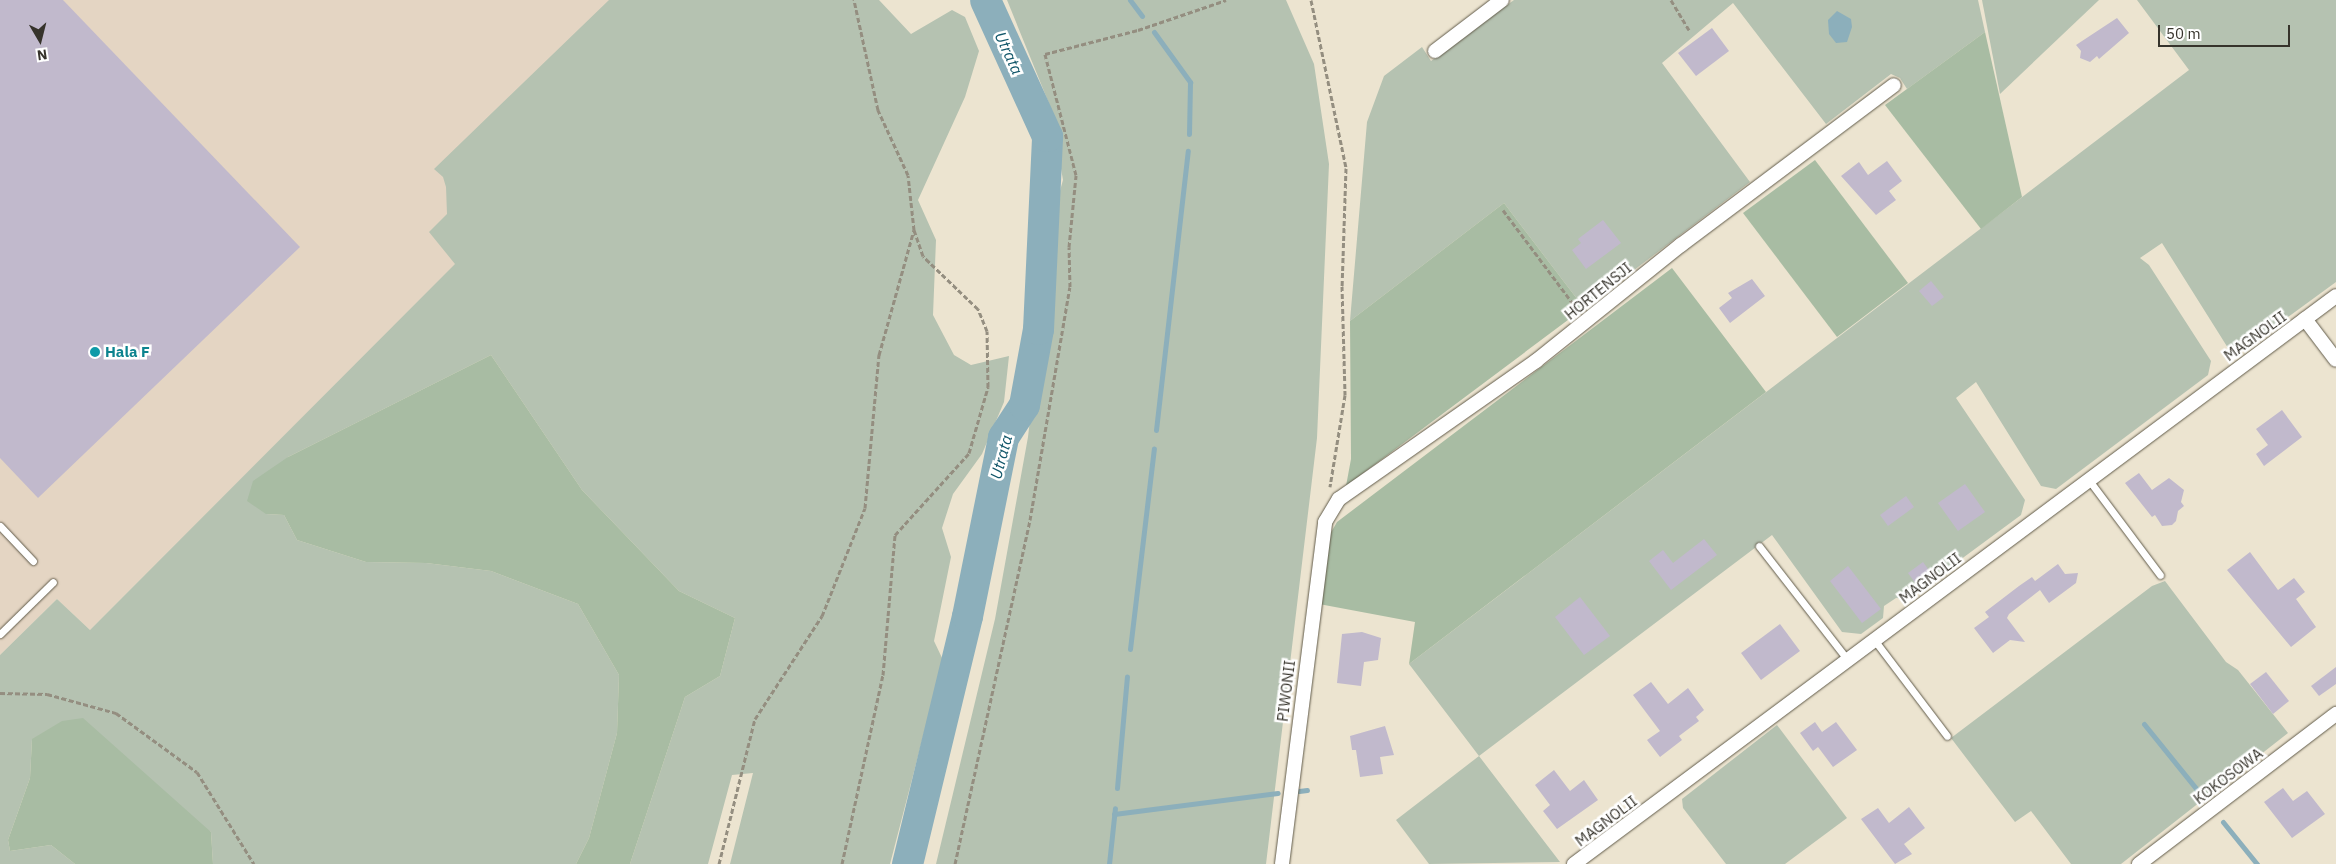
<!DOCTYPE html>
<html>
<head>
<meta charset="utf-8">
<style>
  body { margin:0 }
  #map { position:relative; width:2336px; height:864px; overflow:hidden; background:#ece4d0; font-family:"IBM Plex Sans",sans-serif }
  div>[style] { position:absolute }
  .commercial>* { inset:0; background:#e4d5c3 }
  .green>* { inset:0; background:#b5c2b1 }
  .forest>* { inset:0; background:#a8bca3 }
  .water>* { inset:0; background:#8cafbb }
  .stream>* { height:5px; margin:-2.5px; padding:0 2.5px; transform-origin:2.5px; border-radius:2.5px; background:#8cafbb }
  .river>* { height:31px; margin:-15.5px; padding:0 15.5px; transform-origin:15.5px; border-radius:15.5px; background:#8cafbb }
  .building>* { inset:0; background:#c1b9cc }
  .path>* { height:3px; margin-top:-1.5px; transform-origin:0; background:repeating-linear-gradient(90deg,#948e80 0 5px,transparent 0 7.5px) }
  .roads { filter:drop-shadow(0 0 1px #615b4a) drop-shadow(0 0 1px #615b4a) }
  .service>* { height:7px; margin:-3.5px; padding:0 3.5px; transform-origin:3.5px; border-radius:3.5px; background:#fff }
  .minor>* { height:14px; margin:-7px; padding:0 7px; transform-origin:7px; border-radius:7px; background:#fff }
  .dots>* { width:14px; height:14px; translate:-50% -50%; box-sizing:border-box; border:2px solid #fff; border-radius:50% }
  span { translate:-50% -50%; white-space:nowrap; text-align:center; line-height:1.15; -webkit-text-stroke:5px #fff; paint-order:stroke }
  .street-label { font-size:15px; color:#36332b }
  .culture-label { font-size:15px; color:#0d838f; font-weight:700 }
  .left { translate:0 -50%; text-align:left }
  .water-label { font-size:16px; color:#12576a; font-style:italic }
  .north { position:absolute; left:15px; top:15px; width:50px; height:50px; -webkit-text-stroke:4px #fff; paint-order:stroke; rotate:172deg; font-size:14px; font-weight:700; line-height:20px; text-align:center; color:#36332b }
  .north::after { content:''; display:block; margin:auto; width:18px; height:22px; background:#36332b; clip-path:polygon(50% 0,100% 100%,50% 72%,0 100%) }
  .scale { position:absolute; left:2158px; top:25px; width:132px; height:22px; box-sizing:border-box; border:2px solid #36332b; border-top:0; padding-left:6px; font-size:15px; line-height:18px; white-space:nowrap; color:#36332b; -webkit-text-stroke:4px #fff; paint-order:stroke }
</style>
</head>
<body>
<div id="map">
  <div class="commercial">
    <i style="clip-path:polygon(0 0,720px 0,90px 630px,57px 599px,0 655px)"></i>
  </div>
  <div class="green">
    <i style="clip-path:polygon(609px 0,879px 0,911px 34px,952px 10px,965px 17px,979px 51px,965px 97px,918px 200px,936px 240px,933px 315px,954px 355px,971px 365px,1009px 356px,1004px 402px,982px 454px,953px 494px,942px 528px,951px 557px,934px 641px,943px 660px,890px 864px,730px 864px,753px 773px,732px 775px,708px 864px,630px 864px,685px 697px,720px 676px,735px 618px,679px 591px,582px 490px,491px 355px,288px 457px,266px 514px,284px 515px,297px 540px,366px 562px,426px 563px,491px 571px,578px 604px,619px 675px,617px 733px,589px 838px,576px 864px,213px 864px,211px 832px,32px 739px,30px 778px,8px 840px,10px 851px,51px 845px,75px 864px,0 864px,0 655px,57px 599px,90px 630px,455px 264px,429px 232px,447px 214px,446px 187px,443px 177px,434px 169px)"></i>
    <i style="clip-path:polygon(1007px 0,1286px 0,1314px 64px,1329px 164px,1317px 438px,1266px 864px,936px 864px,995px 619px,1028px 437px,1054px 212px,1063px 180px,1050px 106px)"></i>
    <i style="clip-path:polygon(1514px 0,1978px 0,1985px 32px,1907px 89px,1900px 78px,1891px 74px,1826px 124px,1733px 3px,1662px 63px,1750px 182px,1584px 308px,1504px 203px,1350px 321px,1367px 122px,1384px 76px,1422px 47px,1431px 61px)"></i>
    <i style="clip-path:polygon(1982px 0,2099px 0,2000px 94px)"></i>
    <i style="clip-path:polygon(2137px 0,2336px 0,2336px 282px,2243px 350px,2228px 348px,2162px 243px,2140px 258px,2149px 265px,2211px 361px,2208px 375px,2056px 489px,2041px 486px,1976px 382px,1956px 398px,2025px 500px,2021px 515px,1907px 599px,1896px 598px,1884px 606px,1883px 618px,1861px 634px,1842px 632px,1772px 535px,1479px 756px,1560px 862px,1429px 864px,1396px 820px,1479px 756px,1409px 664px,2189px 70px)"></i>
    <i style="clip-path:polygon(2165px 581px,2226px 662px,2238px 670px,2288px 733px,2121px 864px,2071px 864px,2031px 811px,2015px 822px,1951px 738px,2152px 586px)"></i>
    <i style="clip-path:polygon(1777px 725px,1847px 818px,1785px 864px,1726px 864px,1683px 808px,1682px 799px)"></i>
  </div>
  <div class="forest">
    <i style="clip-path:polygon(1985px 32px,2022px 197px,1981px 229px,1885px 105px)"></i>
    <i style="clip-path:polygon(1815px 160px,1908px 283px,1837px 337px,1743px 213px)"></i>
    <i style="clip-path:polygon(1504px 203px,1584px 308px,1346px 486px,1351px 459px,1350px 321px)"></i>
    <i style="clip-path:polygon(1672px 268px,1766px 392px,1409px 664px,1415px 622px,1319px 604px,1325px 543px,1337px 522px)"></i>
    <i style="clip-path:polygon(491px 355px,582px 490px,679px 591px,735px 618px,720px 676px,685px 697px,630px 864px,576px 864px,589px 838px,617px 733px,619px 675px,578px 604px,491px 571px,426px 563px,366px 562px,297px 540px,284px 515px,266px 514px,247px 501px,253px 481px,288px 457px)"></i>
    <i style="clip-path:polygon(83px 718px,211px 832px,213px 864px,75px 864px,51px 845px,10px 851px,8px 840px,30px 778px,32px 739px,62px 721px)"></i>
  </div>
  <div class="water">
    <i style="clip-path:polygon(1837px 11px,1851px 19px,1852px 27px,1847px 42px,1836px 43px,1829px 34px,1828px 20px)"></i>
  </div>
  <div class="stream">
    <i style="left:1130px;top:0;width:20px;rotate:53deg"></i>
    <i style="left:1154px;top:32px;width:62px;rotate:54.2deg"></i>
    <i style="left:1190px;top:82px;width:52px;rotate:91.1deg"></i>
    <i style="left:1156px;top:430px;width:281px;rotate:-83.5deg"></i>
    <i style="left:1130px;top:649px;width:202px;rotate:-83.2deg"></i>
    <i style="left:2144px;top:724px;width:94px;rotate:51.1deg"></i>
    <i style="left:1117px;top:788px;width:112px;rotate:-84.9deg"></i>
    <i style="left:1299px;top:791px;width:8px;rotate:-7deg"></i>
    <i style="left:1114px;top:814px;width:165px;rotate:-7.3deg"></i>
    <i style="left:2223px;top:822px;width:54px;rotate:51deg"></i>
    <i style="left:1109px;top:864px;width:56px;rotate:-83.9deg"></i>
  </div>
  <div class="river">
    <i style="left:907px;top:864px;width:255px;rotate:-76.4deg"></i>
    <i style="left:967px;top:616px;width:183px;rotate:-78.6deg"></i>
    <i style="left:1003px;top:437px;width:38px;rotate:-57deg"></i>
    <i style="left:1024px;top:405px;width:77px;rotate:-79.6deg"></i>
    <i style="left:1038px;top:329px;width:193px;rotate:-87.3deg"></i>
    <i style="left:1047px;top:136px;width:149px;rotate:-114.5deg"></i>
  </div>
  <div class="building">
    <i style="clip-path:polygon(0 0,63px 0,300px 247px,38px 498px,0 458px)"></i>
    <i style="clip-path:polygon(2117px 18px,2129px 33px,2099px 59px,2097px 56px,2090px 62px,2080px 58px,2081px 51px,2076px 45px)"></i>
    <i style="clip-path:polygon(1712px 28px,1729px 51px,1696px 76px,1678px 53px)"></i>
    <i style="clip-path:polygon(1887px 161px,1902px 181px,1889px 191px,1896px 200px,1876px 215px,1841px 176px,1859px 162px,1868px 175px)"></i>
    <i style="clip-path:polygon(1603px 220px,1621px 243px,1586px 269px,1572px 250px,1581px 243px,1578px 239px)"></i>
    <i style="clip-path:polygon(1752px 279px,1765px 296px,1730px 323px,1719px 308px,1732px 298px,1728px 293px)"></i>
    <i style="clip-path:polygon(1931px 281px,1944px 297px,1932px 306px,1919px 291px)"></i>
    <i style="clip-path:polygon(2282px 410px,2302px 437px,2264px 466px,2256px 454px,2268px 445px,2256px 429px)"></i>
    <i style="clip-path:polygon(2139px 473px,2152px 490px,2169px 478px,2184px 490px,2181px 502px,2184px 506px,2178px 511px,2176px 521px,2172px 525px,2162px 526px,2155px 515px,2152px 517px,2125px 483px)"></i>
    <i style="clip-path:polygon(1965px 484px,1985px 512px,1958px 531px,1938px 503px)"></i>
    <i style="clip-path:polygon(1906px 496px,1914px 507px,1888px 526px,1880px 515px)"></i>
    <i style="clip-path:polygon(1704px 539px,1717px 555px,1671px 590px,1649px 561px,1663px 550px,1673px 563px)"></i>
    <i style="clip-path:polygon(2250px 552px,2278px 590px,2294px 578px,2305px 592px,2296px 599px,2316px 627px,2291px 647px,2227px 570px)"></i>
    <i style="clip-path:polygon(1923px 562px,1931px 573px,1916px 584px,1908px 573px)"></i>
    <i style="clip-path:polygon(2058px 564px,2065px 574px,2078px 573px,2076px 583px,2049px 603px,2040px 590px,2009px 614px,2007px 618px,2025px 642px,2010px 640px,1993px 653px,1974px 628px,1989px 617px,1985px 612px,2019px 586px,2032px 577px,2035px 581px)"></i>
    <i style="clip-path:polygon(1848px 566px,1881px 609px,1862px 623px,1830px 581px)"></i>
    <i style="clip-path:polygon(1580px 597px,1610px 636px,1584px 655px,1555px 617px)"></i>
    <i style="clip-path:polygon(1780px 624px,1800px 651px,1761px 680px,1741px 653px)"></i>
    <i style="clip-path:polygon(1362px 632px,1381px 638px,1378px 660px,1364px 662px,1361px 686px,1337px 683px,1342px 634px)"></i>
    <i style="clip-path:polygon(2336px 667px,2336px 684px,2319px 696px,2311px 686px)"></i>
    <i style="clip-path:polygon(2266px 672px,2289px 701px,2273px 714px,2250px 684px)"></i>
    <i style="clip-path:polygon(1651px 682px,1668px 704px,1688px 688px,1704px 710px,1696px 717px,1699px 721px,1679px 736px,1682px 740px,1660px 757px,1647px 740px,1660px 731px,1633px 695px)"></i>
    <i style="clip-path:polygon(1815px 722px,1822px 732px,1836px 722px,1857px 750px,1833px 767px,1818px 747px,1813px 751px,1800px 733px)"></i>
    <i style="clip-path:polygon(1385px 726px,1394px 755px,1380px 757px,1383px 774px,1360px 777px,1356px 750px,1352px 750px,1350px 736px)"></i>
    <i style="clip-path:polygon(1554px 770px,1570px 791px,1584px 780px,1598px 800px,1557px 829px,1543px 811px,1550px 805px,1535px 785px)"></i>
    <i style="clip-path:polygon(2283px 788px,2293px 801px,2307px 791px,2325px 814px,2292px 838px,2264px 802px)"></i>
    <i style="clip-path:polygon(1909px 807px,1925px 828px,1904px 844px,1912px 854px,1895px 864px,1861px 819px,1878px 808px,1889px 823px)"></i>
  </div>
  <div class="path">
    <i style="left:1311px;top:0;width:172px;rotate:78.2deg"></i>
    <i style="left:1346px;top:168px;width:118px;rotate:91.9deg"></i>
    <i style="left:1342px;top:286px;width:109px;rotate:88.4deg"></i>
    <i style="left:1345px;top:395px;width:93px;rotate:99.3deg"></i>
    <i style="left:1671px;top:0;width:35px;rotate:59deg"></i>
    <i style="left:1503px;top:210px;width:124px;rotate:53.2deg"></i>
    <i style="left:0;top:693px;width:47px;rotate:1.2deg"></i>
    <i style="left:47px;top:694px;width:72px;rotate:15.4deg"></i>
    <i style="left:116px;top:713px;width:100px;rotate:36.1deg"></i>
    <i style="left:197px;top:772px;width:108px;rotate:58.2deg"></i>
    <i style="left:719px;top:864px;width:149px;rotate:-76.1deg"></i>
    <i style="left:755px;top:719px;width:123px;rotate:-57deg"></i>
    <i style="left:822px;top:616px;width:116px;rotate:-68.3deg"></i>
    <i style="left:865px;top:508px;width:154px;rotate:-84.8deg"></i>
    <i style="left:879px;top:355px;width:130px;rotate:-74.4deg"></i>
    <i style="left:914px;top:230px;width:55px;rotate:-96.2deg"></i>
    <i style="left:908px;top:175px;width:72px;rotate:-114.8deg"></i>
    <i style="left:878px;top:110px;width:113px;rotate:-102.3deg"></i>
    <i style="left:842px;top:864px;width:193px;rotate:-77.8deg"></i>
    <i style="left:883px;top:675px;width:141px;rotate:-85.1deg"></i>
    <i style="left:895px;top:535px;width:110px;rotate:-47.9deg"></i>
    <i style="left:969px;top:453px;width:69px;rotate:-73.9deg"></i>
    <i style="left:988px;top:387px;width:56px;rotate:-91deg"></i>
    <i style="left:987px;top:331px;width:24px;rotate:-112deg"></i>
    <i style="left:978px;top:309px;width:76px;rotate:-136.1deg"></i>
    <i style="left:923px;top:256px;width:28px;rotate:-109deg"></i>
    <i style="left:955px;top:864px;width:352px;rotate:-77.7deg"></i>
    <i style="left:1030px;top:520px;width:236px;rotate:-80.3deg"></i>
    <i style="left:1070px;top:287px;width:40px;rotate:-91.4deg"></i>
    <i style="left:1069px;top:247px;width:72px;rotate:-84.4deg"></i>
    <i style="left:1076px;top:175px;width:125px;rotate:-104.4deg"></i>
    <i style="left:1045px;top:54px;width:96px;rotate:-14.5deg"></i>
    <i style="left:1138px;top:30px;width:93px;rotate:-18.8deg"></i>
  </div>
  <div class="roads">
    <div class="service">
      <i style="left:2088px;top:479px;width:120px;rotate:53.1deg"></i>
      <i style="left:0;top:526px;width:48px;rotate:46.7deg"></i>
      <i style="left:1759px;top:546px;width:143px;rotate:52.1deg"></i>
      <i style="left:0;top:634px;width:74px;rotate:-44.5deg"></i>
      <i style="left:1875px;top:641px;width:119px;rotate:52.8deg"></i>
    </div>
    <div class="minor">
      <i style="left:1435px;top:51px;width:84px;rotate:-37.3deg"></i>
      <i style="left:2305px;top:319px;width:51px;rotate:52.9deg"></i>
      <i style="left:1282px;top:864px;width:345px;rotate:-82.8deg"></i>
      <i style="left:1325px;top:522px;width:27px;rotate:-59deg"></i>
      <i style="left:1339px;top:499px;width:241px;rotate:-35deg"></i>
      <i style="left:1536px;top:361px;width:186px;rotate:-38.7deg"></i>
      <i style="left:1681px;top:245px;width:266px;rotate:-36.9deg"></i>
      <i style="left:1574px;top:864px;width:950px;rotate:-36.7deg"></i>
      <i style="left:2139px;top:864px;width:248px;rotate:-37.3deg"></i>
    </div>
  </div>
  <div class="dots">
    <i style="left:95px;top:352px;background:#0f9aa8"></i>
  </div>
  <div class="street-label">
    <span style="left:1598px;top:291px;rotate:-39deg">HORTENSJI</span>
    <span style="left:2255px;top:336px;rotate:-36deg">MAGNOLII</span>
    <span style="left:1930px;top:578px;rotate:-37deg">MAGNOLII</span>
    <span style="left:1286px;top:691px;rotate:-83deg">PIWONII</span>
    <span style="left:2228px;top:776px;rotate:-37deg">KOKOSOWA</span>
    <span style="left:1606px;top:821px;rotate:-37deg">MAGNOLII</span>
  </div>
  <div class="culture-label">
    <span class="left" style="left:105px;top:352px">Hala F</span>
  </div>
  <div class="water-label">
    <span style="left:1009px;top:53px;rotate:65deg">Utrata</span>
    <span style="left:1001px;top:457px;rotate:-75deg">Utrata</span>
  </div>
  <div class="north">N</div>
  <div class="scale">50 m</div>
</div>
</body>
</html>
